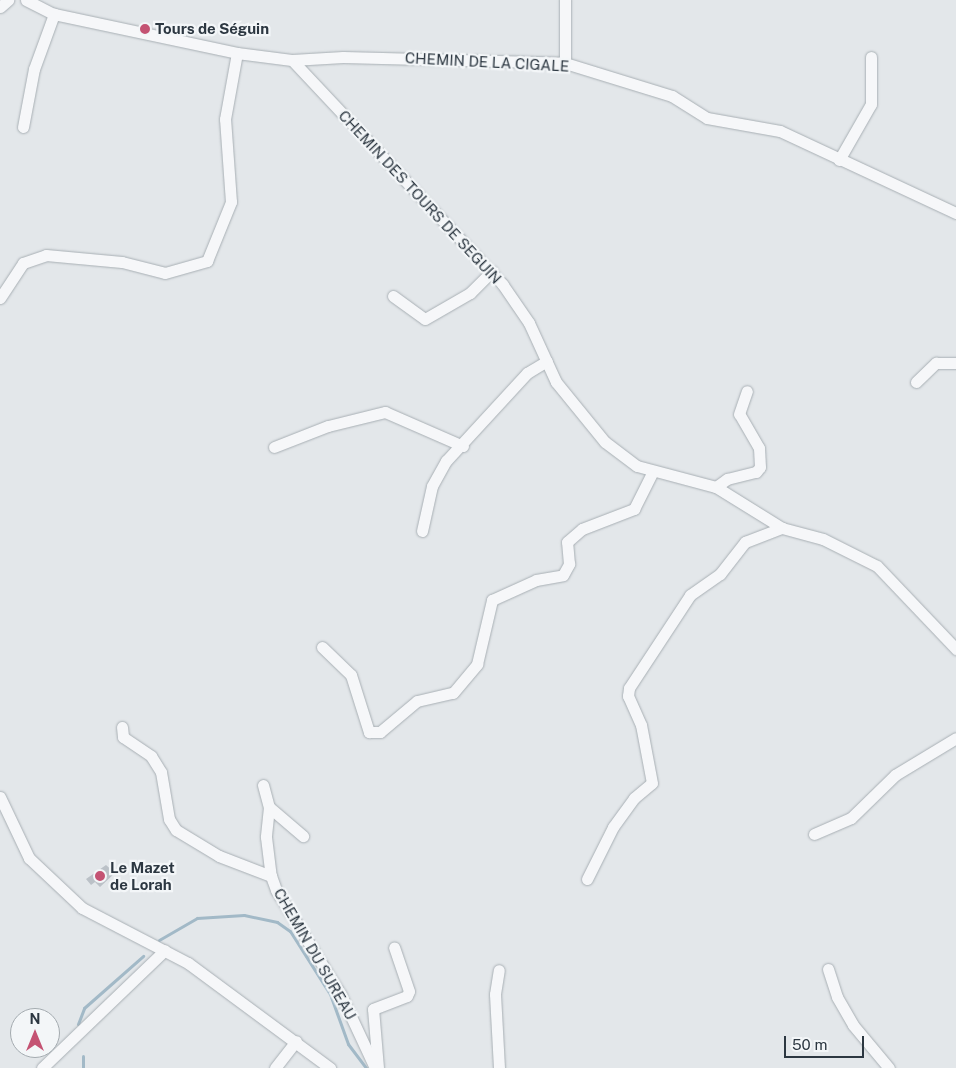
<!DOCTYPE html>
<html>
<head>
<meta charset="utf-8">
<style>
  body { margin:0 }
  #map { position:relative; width:956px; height:1068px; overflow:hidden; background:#e3e7ea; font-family:"Public Sans",sans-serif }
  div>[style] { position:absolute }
  .stream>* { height:3px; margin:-1.5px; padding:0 1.5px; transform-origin:1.5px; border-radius:1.5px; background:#a2b9c7 }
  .building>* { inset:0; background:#bbc1c7 }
  .roads { filter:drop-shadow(0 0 1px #a8afb4) drop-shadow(0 0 1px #a8afb4) }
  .minor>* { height:11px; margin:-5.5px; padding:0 5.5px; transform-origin:5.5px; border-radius:5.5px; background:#f6f7f9 }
  .dots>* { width:14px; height:14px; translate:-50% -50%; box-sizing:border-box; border:2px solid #f3f6f8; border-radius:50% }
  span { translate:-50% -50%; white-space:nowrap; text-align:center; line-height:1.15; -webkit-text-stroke:4.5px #f3f6f8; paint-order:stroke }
  .poi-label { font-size:15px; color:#2c3741; font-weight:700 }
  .left { translate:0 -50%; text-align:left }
  .street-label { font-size:15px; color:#2c3741 }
  .north { position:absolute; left:10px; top:1008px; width:50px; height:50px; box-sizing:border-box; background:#f3f6f8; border:1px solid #a3aaaf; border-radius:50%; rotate:0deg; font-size:14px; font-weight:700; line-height:20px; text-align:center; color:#2c3741 }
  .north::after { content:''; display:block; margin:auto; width:18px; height:22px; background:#c45373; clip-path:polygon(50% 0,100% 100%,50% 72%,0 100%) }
  .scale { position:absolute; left:784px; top:1036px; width:80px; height:22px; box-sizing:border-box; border:2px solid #2c3741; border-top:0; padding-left:6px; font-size:15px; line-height:18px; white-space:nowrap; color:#2c3741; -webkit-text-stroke:4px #f3f6f8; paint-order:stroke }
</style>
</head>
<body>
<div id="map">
  <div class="stream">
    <i style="left:159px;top:940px;width:44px;rotate:-30.1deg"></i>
    <i style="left:197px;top:918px;width:47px;rotate:-3.7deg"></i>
    <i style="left:244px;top:915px;width:34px;rotate:12deg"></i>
    <i style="left:277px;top:922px;width:16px;rotate:35deg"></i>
    <i style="left:290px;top:931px;width:75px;rotate:57.6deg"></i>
    <i style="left:330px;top:994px;width:53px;rotate:70.2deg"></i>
    <i style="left:348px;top:1044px;width:30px;rotate:53deg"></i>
    <i style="left:78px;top:1024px;width:17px;rotate:-69deg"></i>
    <i style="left:84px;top:1008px;width:79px;rotate:-41.4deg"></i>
    <i style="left:83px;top:1068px;width:12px;rotate:-90deg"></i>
  </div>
  <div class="building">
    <i style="clip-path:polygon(106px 865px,115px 873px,100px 887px,95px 882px,91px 885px,86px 879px)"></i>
  </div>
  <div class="roads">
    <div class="minor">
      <i style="left:26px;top:0;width:31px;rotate:27deg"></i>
      <i style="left:54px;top:14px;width:187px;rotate:12deg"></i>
      <i style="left:237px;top:53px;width:55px;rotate:7.3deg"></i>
      <i style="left:292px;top:60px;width:51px;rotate:-3.4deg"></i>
      <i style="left:343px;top:57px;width:222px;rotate:1.5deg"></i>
      <i style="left:565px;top:63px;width:112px;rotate:17.1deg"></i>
      <i style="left:672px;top:96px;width:41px;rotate:32.2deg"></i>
      <i style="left:707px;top:118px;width:74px;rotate:10.1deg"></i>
      <i style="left:780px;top:131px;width:194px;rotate:25deg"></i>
      <i style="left:565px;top:0;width:63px;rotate:90deg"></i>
      <i style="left:0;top:7px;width:11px;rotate:-41deg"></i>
      <i style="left:292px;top:60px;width:308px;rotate:46.8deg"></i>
      <i style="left:503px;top:285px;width:46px;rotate:55.6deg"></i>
      <i style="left:529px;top:323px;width:65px;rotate:65.4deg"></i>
      <i style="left:556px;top:382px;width:77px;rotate:50.8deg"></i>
      <i style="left:605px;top:442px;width:40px;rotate:37deg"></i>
      <i style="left:637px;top:466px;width:82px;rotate:14.9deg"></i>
      <i style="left:716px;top:487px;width:78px;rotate:31.8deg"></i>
      <i style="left:782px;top:528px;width:42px;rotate:15deg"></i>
      <i style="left:823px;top:539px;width:60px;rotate:26.6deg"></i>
      <i style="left:877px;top:566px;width:115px;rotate:46.4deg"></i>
      <i style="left:23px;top:127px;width:59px;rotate:-79.3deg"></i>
      <i style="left:34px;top:69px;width:59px;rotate:-70deg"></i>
      <i style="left:839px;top:160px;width:64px;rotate:-60.3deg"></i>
      <i style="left:871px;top:104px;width:47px;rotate:-90deg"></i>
      <i style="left:393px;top:296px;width:39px;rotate:36deg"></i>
      <i style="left:425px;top:319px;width:52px;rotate:-30deg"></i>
      <i style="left:470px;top:293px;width:31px;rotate:-45deg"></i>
      <i style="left:0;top:298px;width:42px;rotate:-56.7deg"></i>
      <i style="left:23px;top:263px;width:24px;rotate:-19deg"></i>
      <i style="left:46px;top:255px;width:76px;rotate:5.3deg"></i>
      <i style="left:122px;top:262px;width:44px;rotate:14.3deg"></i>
      <i style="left:165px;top:273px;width:44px;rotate:-15.9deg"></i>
      <i style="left:207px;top:261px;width:64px;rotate:-67.9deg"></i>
      <i style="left:231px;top:202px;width:83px;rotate:-94.1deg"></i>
      <i style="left:225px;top:119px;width:67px;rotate:-79.7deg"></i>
      <i style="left:916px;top:382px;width:28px;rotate:-44deg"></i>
      <i style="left:936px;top:363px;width:20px"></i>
      <i style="left:274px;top:447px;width:58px;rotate:-21.3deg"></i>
      <i style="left:328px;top:426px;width:59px;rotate:-13.8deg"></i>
      <i style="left:385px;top:412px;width:85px;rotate:23.6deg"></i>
      <i style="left:716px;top:487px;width:14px;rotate:-36deg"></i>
      <i style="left:727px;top:479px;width:30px;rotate:-14deg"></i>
      <i style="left:756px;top:472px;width:6px;rotate:-51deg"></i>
      <i style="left:760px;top:467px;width:19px;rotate:-93deg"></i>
      <i style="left:759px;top:448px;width:39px;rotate:-120deg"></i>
      <i style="left:739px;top:414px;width:24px;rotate:-71deg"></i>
      <i style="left:422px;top:531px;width:46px;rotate:-77.5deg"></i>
      <i style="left:432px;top:486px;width:29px;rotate:-61deg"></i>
      <i style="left:446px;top:461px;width:120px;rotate:-47.4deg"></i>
      <i style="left:527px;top:373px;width:23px;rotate:-31deg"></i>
      <i style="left:322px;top:647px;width:40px;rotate:44deg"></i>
      <i style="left:351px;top:675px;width:60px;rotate:72.5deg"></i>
      <i style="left:369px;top:732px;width:11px"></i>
      <i style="left:380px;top:732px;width:48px;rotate:-40deg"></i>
      <i style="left:417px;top:701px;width:37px;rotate:-13deg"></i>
      <i style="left:453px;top:693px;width:38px;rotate:-50deg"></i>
      <i style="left:477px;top:664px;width:66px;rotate:-76.8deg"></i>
      <i style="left:492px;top:600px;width:48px;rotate:-24.4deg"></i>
      <i style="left:536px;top:580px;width:27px;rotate:-10deg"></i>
      <i style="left:563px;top:575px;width:13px;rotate:-61deg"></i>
      <i style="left:569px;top:564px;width:22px;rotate:-95deg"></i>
      <i style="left:567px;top:542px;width:20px;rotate:-41deg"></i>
      <i style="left:582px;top:529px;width:56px;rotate:-21deg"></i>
      <i style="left:634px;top:509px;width:42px;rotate:-63.4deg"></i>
      <i style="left:122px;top:727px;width:10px;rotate:84deg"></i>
      <i style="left:123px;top:737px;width:34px;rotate:34deg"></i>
      <i style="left:151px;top:756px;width:19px;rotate:58deg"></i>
      <i style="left:161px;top:772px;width:48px;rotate:80.3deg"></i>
      <i style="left:169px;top:819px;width:13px;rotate:58deg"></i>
      <i style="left:176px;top:830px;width:50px;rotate:31.2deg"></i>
      <i style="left:219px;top:856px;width:56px;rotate:21deg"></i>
      <i style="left:263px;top:785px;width:23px;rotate:75deg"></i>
      <i style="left:269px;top:807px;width:30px;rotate:96deg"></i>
      <i style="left:266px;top:837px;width:39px;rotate:83deg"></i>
      <i style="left:271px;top:876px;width:15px;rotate:70deg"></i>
      <i style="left:276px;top:890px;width:123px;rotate:58.2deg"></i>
      <i style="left:341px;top:995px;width:81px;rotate:65deg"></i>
      <i style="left:0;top:797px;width:68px;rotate:64.6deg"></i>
      <i style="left:29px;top:858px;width:73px;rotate:43.3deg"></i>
      <i style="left:82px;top:908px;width:119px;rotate:27.4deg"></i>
      <i style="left:188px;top:963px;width:177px;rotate:36.5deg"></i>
      <i style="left:269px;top:807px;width:45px;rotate:40.5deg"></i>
      <i style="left:814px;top:834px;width:40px;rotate:-23.4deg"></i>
      <i style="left:851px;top:818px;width:62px;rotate:-44.3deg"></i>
      <i style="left:895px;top:775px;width:71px;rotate:-31.2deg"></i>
      <i style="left:587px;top:879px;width:58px;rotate:-63.4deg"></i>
      <i style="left:613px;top:827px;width:36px;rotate:-54deg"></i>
      <i style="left:634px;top:798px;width:23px;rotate:-40deg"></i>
      <i style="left:652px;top:783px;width:59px;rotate:-100.7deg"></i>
      <i style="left:641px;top:725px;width:32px;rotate:-114deg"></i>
      <i style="left:628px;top:696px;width:8px;rotate:-83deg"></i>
      <i style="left:629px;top:688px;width:111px;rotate:-56.7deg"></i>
      <i style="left:690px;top:595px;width:37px;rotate:-35deg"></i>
      <i style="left:720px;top:574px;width:41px;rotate:-52deg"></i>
      <i style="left:745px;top:542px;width:40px;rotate:-21deg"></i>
      <i style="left:828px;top:969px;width:29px;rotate:72deg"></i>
      <i style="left:837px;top:997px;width:32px;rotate:60deg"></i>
      <i style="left:853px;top:1025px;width:56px;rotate:50.1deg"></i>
      <i style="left:42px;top:1068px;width:170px;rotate:-43.8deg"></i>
      <i style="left:275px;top:1068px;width:34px;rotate:-52deg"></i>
      <i style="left:378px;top:1068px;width:59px;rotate:-94.8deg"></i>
      <i style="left:373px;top:1009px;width:36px;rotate:-21deg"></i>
      <i style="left:407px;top:996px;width:5px;rotate:-68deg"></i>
      <i style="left:409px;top:991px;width:46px;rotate:-108.8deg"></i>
      <i style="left:499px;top:1068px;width:74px;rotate:-93.1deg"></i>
      <i style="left:495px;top:994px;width:24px;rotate:-81deg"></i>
    </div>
  </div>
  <div class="dots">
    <i style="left:145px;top:29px;background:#c45373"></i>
    <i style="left:100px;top:876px;background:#c45373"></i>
  </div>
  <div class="poi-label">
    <span class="left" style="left:155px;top:29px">Tours de Séguin</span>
    <span class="left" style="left:110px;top:876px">Le Mazet<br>de Lorah</span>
  </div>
  <div class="street-label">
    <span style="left:487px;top:62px;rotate:3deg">CHEMIN DE LA CIGALE</span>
    <span style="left:420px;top:197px;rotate:47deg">CHEMIN DES TOURS DE SEGUIN</span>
    <span style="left:315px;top:954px;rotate:60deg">CHEMIN DU SUREAU</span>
  </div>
  <div class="north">N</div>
  <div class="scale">50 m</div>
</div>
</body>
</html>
